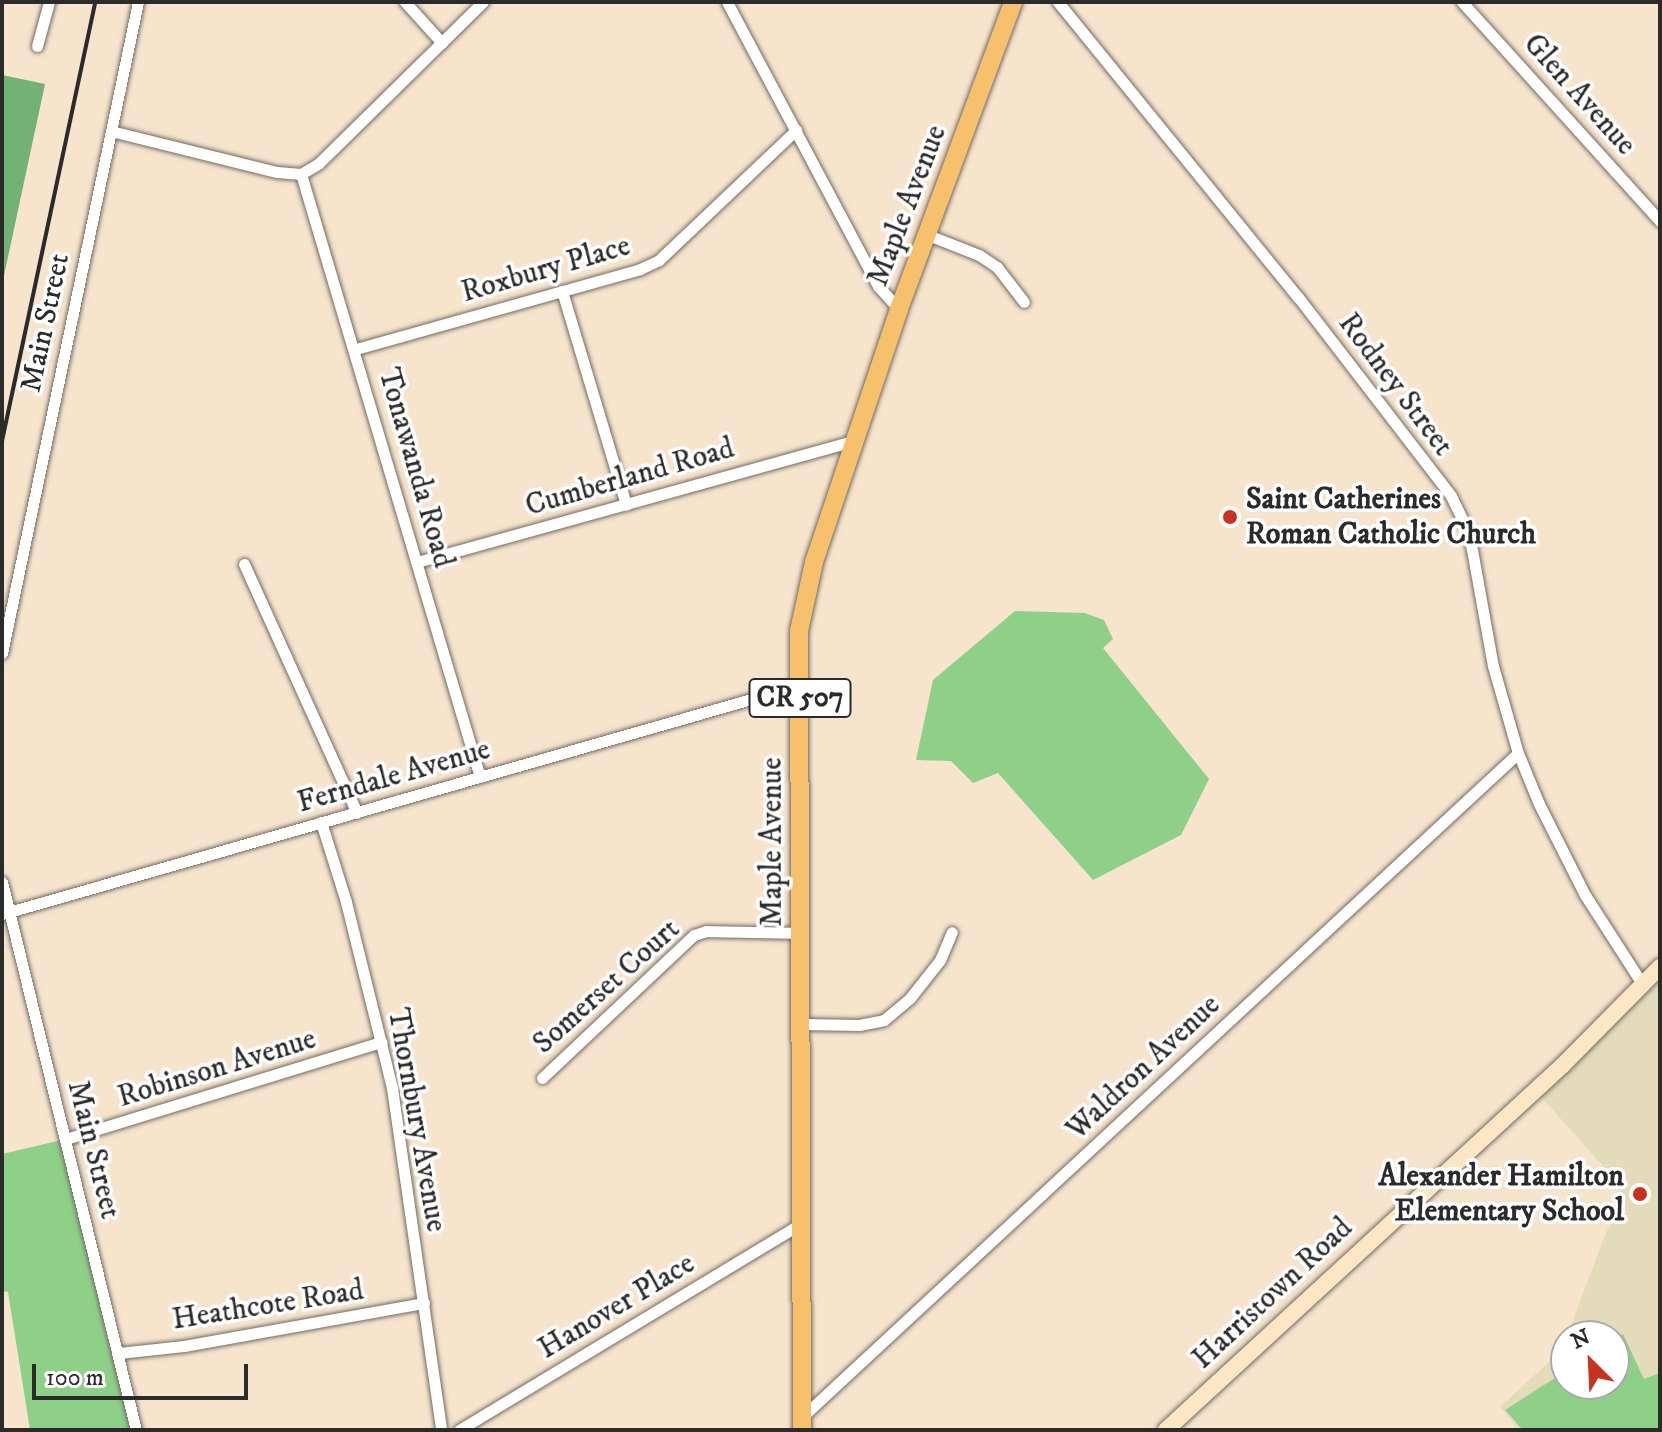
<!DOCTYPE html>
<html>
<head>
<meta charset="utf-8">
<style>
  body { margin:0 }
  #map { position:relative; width:1662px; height:1432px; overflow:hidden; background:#f6e4cd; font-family:"IM FELL DW Pica",serif }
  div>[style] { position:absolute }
  .built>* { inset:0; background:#e3dbba }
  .green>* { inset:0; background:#8ed088 }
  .forest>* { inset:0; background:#72b274 }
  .roads { filter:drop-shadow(0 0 2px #726c64) drop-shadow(0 0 2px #726c64) }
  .street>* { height:11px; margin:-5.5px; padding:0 5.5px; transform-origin:5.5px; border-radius:5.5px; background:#fff }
  .secondary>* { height:16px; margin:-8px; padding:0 8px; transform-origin:8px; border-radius:8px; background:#fce6c4 }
  .primary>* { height:18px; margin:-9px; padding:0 9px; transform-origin:9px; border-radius:9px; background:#f7c06c }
  .rail>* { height:4px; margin:-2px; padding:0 2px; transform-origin:2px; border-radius:2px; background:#2b2b2b }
  .dots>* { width:22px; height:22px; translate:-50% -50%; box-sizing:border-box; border:4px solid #fff; border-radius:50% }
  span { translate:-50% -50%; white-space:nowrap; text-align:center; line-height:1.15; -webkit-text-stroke:7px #fff; paint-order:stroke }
  .shield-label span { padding:2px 6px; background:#fff; border:2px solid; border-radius:6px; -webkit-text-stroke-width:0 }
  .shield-label { font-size:28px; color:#2b2b2b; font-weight:700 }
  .street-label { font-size:30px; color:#2b2b2b }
  .poi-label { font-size:30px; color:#2b2b2b; font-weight:700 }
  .left { translate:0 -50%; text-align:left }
  .right { translate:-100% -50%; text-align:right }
  .frame { position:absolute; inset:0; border:4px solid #2b2b2b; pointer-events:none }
  .north { position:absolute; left:1550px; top:1320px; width:80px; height:80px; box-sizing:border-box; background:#fff; border:2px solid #aaa; border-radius:50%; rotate:336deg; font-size:22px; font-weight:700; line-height:32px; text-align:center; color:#2b2b2b }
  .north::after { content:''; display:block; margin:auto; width:28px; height:36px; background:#c8321e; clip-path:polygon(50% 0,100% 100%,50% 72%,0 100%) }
  .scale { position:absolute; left:32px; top:1364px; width:216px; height:36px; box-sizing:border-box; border:4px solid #2b2b2b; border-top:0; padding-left:10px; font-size:24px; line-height:28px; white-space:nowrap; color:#2b2b2b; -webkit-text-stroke:6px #fff; paint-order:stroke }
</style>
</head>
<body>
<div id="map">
  <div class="built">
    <i style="clip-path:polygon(1653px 974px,1660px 982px,1660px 1430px,1519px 1430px,1500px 1407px,1561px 1351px,1566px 1338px,1566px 1384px,1614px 1384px,1614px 1336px,1567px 1336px,1605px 1235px,1621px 1204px,1619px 1184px,1535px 1090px)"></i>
  </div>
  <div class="green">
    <i style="clip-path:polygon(1015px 611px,1085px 613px,1104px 620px,1113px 639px,1103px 648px,1209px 779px,1181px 835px,1093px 880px,998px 773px,973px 783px,951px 761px,916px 760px,933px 680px)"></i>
    <i style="clip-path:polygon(66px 1139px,136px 1430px,30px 1430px,8px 1292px,2px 1291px,2px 1154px)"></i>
    <i style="clip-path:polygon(1623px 1334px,1644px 1379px,1660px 1373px,1660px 1430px,1523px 1430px,1505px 1410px,1566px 1371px,1566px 1384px,1614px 1384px,1614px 1340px)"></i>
  </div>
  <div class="forest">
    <i style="clip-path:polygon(2px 75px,45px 84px,2px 285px)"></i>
  </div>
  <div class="roads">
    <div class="street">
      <i style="left:405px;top:2px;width:55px;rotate:47.9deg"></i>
      <i style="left:727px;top:2px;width:322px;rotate:62deg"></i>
      <i style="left:878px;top:286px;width:31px;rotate:48deg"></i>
      <i style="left:1058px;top:2px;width:380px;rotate:50.9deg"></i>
      <i style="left:1298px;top:297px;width:251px;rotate:52.4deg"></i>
      <i style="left:1451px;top:496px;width:41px;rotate:64.1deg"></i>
      <i style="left:1469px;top:533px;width:135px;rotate:79.8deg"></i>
      <i style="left:1493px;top:666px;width:91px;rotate:74deg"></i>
      <i style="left:1518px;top:753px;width:55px;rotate:67.6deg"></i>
      <i style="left:1539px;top:804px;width:102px;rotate:63.2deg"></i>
      <i style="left:1585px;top:895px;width:107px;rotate:57.2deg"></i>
      <i style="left:1462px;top:2px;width:295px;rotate:47.9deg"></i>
      <i style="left:37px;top:46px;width:46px;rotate:-74.7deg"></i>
      <i style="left:111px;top:131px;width:171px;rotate:13.9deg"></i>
      <i style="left:277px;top:172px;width:24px;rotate:5deg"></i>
      <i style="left:301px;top:174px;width:21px;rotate:-31deg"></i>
      <i style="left:319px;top:163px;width:230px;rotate:-44.5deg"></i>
      <i style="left:301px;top:174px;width:629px;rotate:73.47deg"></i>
      <i style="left:928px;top:235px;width:55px;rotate:21.4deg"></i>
      <i style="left:979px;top:255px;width:22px;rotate:34deg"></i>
      <i style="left:997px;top:267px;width:44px;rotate:52.4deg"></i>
      <i style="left:562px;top:291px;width:223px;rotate:73.3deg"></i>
      <i style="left:356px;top:349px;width:295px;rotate:-15.7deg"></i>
      <i style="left:640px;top:269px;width:21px;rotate:-25deg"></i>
      <i style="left:659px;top:260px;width:189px;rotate:-43.5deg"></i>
      <i style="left:417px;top:562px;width:456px;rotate:-15.5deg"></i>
      <i style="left:244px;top:564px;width:273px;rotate:65.6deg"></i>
      <i style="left:2px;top:653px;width:665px;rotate:-78.2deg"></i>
      <i style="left:321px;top:822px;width:84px;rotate:72.6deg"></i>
      <i style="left:346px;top:902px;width:192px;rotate:76.1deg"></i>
      <i style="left:392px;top:1088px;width:345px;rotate:81.8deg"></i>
      <i style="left:2px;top:882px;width:564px;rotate:76.26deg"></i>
      <i style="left:2px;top:914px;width:830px;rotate:-16.01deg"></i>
      <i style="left:801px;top:1024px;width:58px;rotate:1deg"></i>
      <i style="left:859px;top:1025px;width:25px;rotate:-11deg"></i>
      <i style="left:884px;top:1020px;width:34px;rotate:-40deg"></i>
      <i style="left:910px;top:998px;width:48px;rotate:-51.7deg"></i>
      <i style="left:940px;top:960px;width:30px;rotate:-67deg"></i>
      <i style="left:542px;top:1078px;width:209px;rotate:-43.3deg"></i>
      <i style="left:694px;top:935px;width:13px;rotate:-18deg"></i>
      <i style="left:706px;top:931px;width:94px;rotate:1.2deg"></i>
      <i style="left:66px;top:1139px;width:330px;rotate:-17.1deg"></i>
      <i style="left:119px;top:1353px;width:65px;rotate:-6.1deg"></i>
      <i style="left:184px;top:1346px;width:244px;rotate:-10.2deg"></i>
      <i style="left:802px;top:1417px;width:976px;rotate:-42.84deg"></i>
      <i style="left:459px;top:1430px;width:398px;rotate:-31.1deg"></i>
    </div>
    <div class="secondary">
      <i style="left:1166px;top:1430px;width:539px;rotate:-42.6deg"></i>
      <i style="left:1563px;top:1065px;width:138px;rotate:-45.3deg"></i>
    </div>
    <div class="primary">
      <i style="left:802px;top:1430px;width:799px;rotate:-90.22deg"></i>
      <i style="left:799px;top:631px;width:71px;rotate:-77.7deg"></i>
      <i style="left:814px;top:562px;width:267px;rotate:-71.4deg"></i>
      <i style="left:899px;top:309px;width:327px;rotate:-69.6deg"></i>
    </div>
  </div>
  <div class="rail">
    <i style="left:2px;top:441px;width:449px;rotate:-78deg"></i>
  </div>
  <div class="dots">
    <i style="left:1230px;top:517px;background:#c8321e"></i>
    <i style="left:1640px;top:1194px;background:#c8321e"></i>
  </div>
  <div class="shield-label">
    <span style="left:800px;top:698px">CR 507</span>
  </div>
  <div class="street-label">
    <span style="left:1579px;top:95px;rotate:48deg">Glen Avenue</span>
    <span style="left:908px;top:206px;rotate:-69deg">Maple Avenue</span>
    <span style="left:546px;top:270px;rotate:-16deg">Roxbury Place</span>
    <span style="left:46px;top:323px;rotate:-78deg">Main Street</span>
    <span style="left:1395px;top:385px;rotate:53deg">Rodney Street</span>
    <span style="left:415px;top:468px;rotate:74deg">Tonawanda Road</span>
    <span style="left:630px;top:478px;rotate:-16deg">Cumberland Road</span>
    <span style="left:394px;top:777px;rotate:-16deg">Ferndale Avenue</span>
    <span style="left:773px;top:842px;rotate:-90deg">Maple Avenue</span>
    <span style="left:607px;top:987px;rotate:-42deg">Somerset Court</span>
    <span style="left:1144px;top:1068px;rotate:-43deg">Waldron Avenue</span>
    <span style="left:217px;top:1069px;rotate:-17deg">Robinson Avenue</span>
    <span style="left:416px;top:1120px;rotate:80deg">Thornbury Avenue</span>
    <span style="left:93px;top:1150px;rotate:76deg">Main Street</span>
    <span style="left:1273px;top:1294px;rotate:-43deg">Harristown Road</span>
    <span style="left:268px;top:1306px;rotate:-9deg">Heathcote Road</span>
    <span style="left:617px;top:1307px;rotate:-31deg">Hanover Place</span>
  </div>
  <div class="poi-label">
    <span class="left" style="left:1246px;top:517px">Saint Catherines<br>Roman Catholic Church</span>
    <span class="right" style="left:1624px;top:1194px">Alexander Hamilton<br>Elementary School</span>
  </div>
  <div class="frame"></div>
  <div class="north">N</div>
  <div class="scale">100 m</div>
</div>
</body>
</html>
